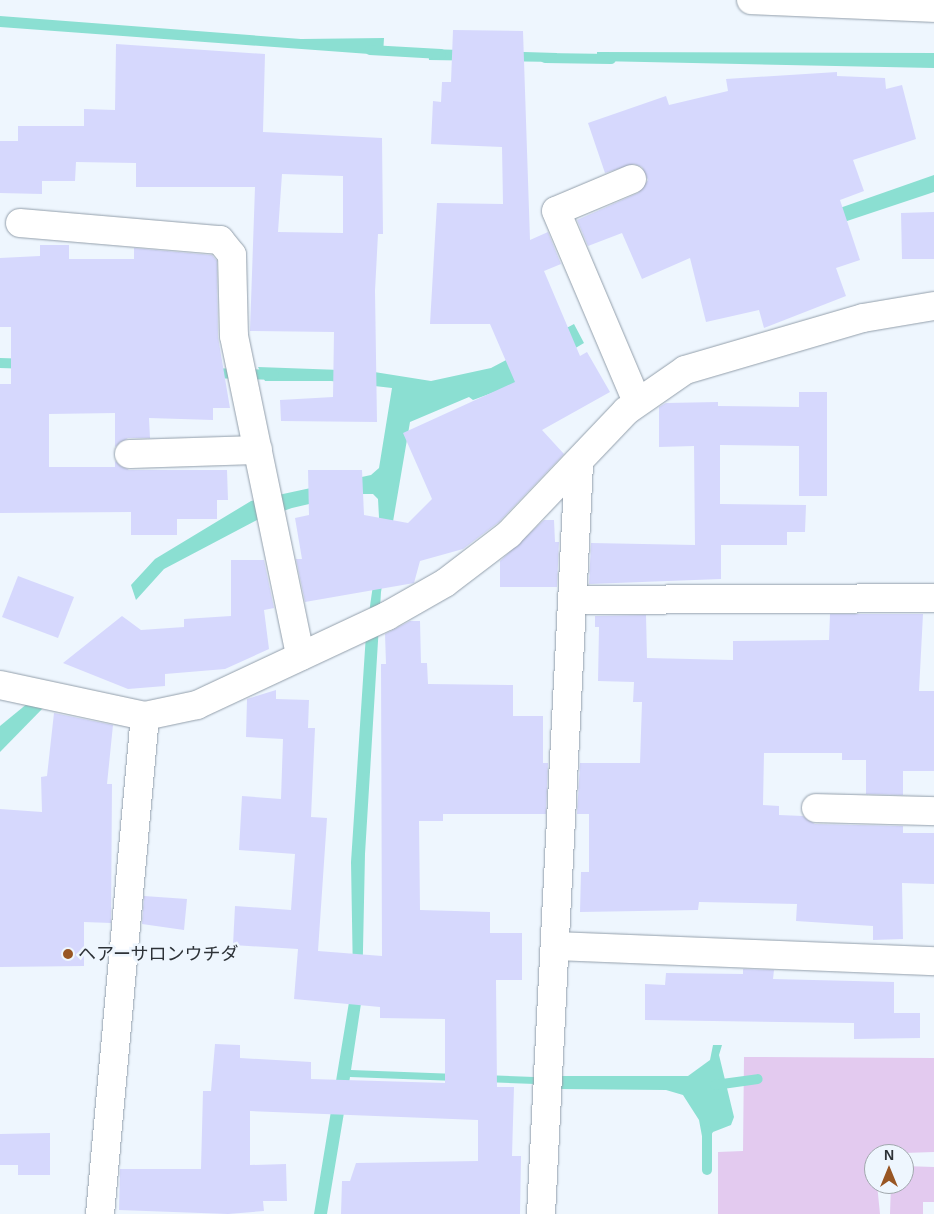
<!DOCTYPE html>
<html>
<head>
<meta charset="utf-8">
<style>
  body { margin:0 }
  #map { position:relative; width:934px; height:1214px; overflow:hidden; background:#eef6fe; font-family:Arial,"Noto Sans JP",sans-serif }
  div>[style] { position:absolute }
  .green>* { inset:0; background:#e3caef }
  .water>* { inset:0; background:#8bdfd2 }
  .stream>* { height:10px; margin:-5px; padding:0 5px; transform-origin:5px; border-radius:5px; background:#8bdfd2 }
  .building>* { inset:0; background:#d6d8fd }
  .roads { filter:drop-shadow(0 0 1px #939fab) drop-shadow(0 0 1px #939fab) }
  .street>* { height:28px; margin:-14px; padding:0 14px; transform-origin:14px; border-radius:14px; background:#fff }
  .dots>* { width:14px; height:14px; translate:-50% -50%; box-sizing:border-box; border:2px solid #eef6fe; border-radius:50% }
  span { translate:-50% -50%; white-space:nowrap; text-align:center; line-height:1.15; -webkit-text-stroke:5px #eef6fe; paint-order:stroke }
  .poi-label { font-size:18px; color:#2d3237 }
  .left { translate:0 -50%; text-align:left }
  .north { position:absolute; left:864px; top:1144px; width:50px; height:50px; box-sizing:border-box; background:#eef6fe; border:1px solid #a1a8ae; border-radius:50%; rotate:0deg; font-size:14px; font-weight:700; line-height:20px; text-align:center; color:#2d3237 }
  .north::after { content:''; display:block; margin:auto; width:18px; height:22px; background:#985624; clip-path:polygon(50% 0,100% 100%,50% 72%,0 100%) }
</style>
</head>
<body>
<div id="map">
  <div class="green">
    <i style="clip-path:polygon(744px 1057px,934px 1058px,934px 1152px,874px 1154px,880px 1214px,718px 1214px,718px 1152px,743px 1151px)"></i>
    <i style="clip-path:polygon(904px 1166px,934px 1167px,934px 1202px,923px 1202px,923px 1214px,890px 1214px,891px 1184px,904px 1184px)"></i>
  </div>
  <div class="water">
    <i style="clip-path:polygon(0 16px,301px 39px,384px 38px,383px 55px,0 27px)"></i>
    <i style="clip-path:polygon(428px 49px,557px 53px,557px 62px,429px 60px)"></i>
    <i style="clip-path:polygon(597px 52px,934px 53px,934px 68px,597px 61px)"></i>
    <i style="clip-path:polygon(934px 175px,934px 192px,805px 235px,731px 246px)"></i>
    <i style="clip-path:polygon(574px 324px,584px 343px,511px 386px,473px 400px,469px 397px,410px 422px,381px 592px,365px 854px,362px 997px,351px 1070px,534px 1077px,535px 1084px,350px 1077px,327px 1214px,314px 1214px,353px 978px,351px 862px,366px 634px,380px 536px,378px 499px,373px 494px,352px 494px,292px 508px,257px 520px,164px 569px,136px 600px,131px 585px,155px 559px,251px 501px,371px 475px,379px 468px,392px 388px,331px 381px,265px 381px,258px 367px,368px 371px,431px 381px,491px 368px)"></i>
    <i style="clip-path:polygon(28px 703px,46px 705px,0 752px,0 726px)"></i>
    <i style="clip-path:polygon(713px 1045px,722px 1045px,719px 1055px,734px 1117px,731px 1125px,713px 1132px,704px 1147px,699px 1120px,683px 1095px,666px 1090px,559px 1089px,560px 1076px,688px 1076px,710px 1060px)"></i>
  </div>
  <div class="stream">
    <i style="left:370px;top:50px;width:71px;rotate:3.2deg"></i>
    <i style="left:545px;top:58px;width:66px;rotate:0.9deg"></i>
    <i style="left:0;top:363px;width:24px;rotate:2deg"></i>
    <i style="left:211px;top:373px;width:63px;rotate:1.8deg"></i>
    <i style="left:715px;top:1085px;width:43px;rotate:-7.9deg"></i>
    <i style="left:707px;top:1170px;width:39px;rotate:-90deg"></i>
  </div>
  <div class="building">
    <i style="clip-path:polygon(453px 30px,523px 31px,530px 240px,548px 232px,561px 264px,544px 271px,580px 356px,587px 352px,610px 392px,542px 430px,564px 454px,499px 522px,463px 549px,420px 561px,414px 583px,305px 602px,296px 559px,302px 559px,295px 518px,309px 515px,308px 470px,362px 470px,364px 515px,408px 523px,432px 499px,403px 433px,515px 382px,490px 324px,430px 324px,437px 203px,503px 204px,502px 147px,431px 144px,433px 101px,441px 102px,442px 82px,451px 82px)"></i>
    <i style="clip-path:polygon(evenodd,116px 44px,265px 54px,263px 132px,382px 138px,383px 234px,378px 234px,375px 291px,377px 422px,281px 421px,280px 400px,333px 397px,334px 332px,250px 331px,255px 187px,136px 187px,136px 163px,76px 162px,75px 181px,42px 181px,42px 194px,0 193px,0 141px,18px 141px,18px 126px,84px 126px,84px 109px,115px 110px,116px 44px,282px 174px,343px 176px,343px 233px,278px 232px,282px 174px)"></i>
    <i style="clip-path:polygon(837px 72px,837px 76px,885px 78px,886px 89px,902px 85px,916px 139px,853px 160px,864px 191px,840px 200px,860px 260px,836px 268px,846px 296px,764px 328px,759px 310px,706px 322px,690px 258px,642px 279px,622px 233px,588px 246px,577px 220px,638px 193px,648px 180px,642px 167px,634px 164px,605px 173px,588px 123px,666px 96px,669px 105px,728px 91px,726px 79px)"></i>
    <i style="clip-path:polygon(934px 212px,934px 259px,902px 259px,901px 213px)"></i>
    <i style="clip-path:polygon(40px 245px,69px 245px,69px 259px,134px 259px,134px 248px,212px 255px,217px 261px,218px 337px,230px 408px,213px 408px,213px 420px,149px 418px,150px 438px,128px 438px,115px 447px,115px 413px,49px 414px,49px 467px,115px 467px,115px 461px,129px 470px,227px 470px,228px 500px,217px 500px,217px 519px,177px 519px,177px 535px,131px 535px,131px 512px,0 513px,0 384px,11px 384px,11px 327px,0 327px,0 258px,40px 256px)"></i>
    <i style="clip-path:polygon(799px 392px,827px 392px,827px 496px,799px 496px,799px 446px,720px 445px,720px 504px,806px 505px,805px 532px,787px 532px,787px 545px,721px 545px,721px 579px,589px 584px,591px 543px,695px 545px,694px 446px,659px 447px,659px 407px,666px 403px,718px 402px,718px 406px,799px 407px)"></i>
    <i style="clip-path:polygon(544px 520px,554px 520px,555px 542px,559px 542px,557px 587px,500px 587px,500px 561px)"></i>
    <i style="clip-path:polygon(231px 560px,264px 560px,274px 608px,264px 610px,269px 649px,225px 669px,165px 674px,165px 686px,128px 689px,63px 663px,122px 616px,141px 630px,184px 627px,184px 619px,231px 616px)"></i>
    <i style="clip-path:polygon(18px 576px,74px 597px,58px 638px,2px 617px)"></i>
    <i style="clip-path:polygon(830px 614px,923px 614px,919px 691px,934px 691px,934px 771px,903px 771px,903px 795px,866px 794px,866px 760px,842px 760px,842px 753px,764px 753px,763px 805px,779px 806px,779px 815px,803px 816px,815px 824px,903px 826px,903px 833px,934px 833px,934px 884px,902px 883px,903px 939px,873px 940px,873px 926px,796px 921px,797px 904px,699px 902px,698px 910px,580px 912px,581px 872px,589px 872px,589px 814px,577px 814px,580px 763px,640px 763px,642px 702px,633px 702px,634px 682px,598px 681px,599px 627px,595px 627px,595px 616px,646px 615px,647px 658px,733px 660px,733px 641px,829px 640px)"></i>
    <i style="clip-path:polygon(410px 621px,420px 621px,421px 663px,427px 663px,428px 684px,513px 685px,513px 716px,543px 716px,543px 763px,548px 763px,546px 814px,443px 814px,443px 821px,419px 821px,420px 910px,490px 912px,490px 933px,522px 933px,522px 980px,496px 980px,497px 1087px,514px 1087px,512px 1156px,521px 1156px,520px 1214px,341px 1214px,342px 1181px,350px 1181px,356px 1163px,478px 1161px,478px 1120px,250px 1111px,250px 1165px,286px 1164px,287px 1201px,263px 1201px,264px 1211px,228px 1214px,119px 1210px,120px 1169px,201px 1169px,203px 1091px,211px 1091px,215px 1044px,240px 1045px,240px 1058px,311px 1062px,311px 1079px,445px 1083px,445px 1019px,380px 1018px,380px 1007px,294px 999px,298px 949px,233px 945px,235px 906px,291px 910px,295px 854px,239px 850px,242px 796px,281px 799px,283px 739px,246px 737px,247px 699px,276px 690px,276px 699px,309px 700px,308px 728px,315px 728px,311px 817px,327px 818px,318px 951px,382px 956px,381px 664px,386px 664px,385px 634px)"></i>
    <i style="clip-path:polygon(54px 713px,113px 725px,107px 784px,112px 784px,111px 923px,84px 922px,84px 966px,0 967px,0 809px,42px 812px,41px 777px,47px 776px)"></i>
    <i style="clip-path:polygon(144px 896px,187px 899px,184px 930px,142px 924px)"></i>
    <i style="clip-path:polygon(743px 969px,774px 970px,773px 979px,894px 982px,894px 1013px,920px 1013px,920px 1038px,854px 1039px,854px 1023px,645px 1020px,645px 984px,665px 985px,666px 973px,743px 974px)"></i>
    <i style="clip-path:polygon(50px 1133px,50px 1175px,18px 1175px,18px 1165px,0 1165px,0 1134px)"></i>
  </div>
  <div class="roads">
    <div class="street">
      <i style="left:751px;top:0;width:183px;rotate:2.5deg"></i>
      <i style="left:632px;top:179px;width:82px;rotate:157.2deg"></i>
      <i style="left:556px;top:211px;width:207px;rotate:67deg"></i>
      <i style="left:20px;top:223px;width:201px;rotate:4.9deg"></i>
      <i style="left:220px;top:240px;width:19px;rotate:51deg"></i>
      <i style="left:232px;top:255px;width:81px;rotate:88.6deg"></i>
      <i style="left:234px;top:336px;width:327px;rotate:78.3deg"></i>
      <i style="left:129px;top:454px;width:129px;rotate:-1.8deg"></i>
      <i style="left:572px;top:600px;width:362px;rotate:-0.3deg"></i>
      <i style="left:0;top:685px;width:148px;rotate:12.1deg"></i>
      <i style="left:145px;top:716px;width:53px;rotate:-11.9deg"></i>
      <i style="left:197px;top:705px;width:210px;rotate:-25.1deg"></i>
      <i style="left:387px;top:616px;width:67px;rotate:-29.6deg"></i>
      <i style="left:445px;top:583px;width:81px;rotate:-37.4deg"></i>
      <i style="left:509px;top:534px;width:170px;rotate:-46.4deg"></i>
      <i style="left:626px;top:411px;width:72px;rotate:-34.8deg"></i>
      <i style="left:685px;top:370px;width:185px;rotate:-16.3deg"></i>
      <i style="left:863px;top:318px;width:72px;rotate:-9.6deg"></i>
      <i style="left:816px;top:808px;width:118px;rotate:1.5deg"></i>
      <i style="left:557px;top:946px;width:377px;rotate:2.3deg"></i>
      <i style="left:100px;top:1214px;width:500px;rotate:-84.84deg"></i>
      <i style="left:541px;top:1214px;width:751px;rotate:-87.1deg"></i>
    </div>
  </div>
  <div class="dots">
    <i style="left:68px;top:954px;background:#985624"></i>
  </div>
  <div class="poi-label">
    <span class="left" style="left:78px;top:954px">ヘアーサロンウチダ</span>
  </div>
  <div class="north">N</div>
</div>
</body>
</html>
